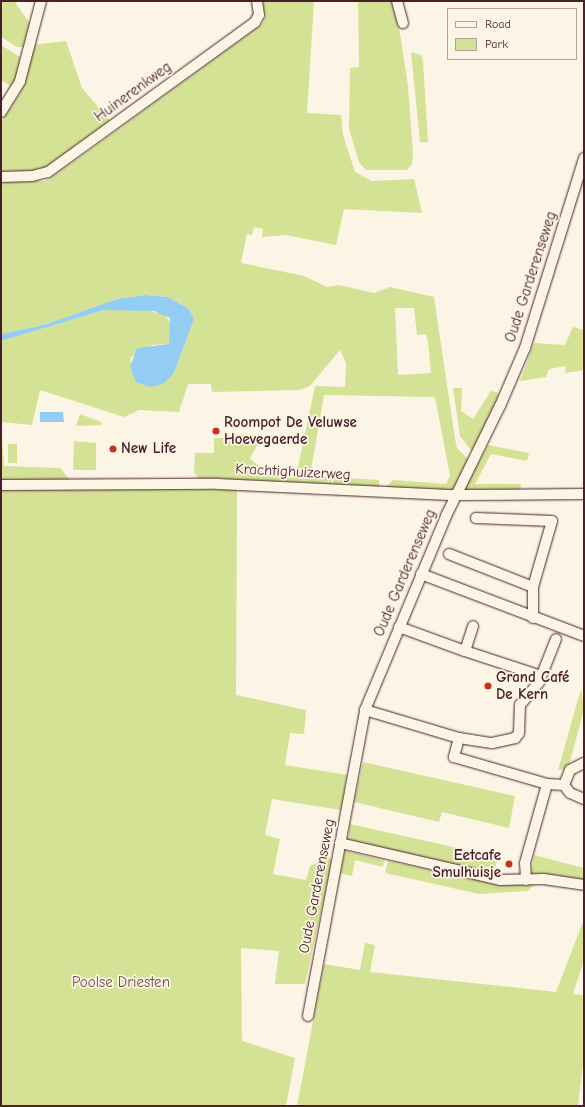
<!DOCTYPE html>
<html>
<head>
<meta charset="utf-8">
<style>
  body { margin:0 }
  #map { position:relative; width:585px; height:1107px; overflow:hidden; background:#fcf5e5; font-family:"Comic Neue",sans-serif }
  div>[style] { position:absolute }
  .green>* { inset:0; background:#d3e295 }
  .water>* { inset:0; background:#93cdf3 }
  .roads { filter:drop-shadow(0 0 1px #4a1f2b) drop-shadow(0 0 1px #4a1f2b) }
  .minor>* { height:10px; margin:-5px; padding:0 5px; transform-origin:5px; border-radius:5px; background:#fcf5e5 }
  .dots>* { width:11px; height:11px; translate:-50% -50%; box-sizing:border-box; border:2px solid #fcf5e5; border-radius:50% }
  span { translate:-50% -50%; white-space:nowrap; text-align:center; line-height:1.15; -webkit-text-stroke:3.5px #fcf5e5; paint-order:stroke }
  .street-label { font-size:15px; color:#4a1f2b }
  .poi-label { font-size:15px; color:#4a1f2b; font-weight:700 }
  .left { translate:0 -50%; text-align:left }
  .right { translate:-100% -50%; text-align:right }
  .park-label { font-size:15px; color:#6c5046 }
  .frame { position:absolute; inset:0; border:2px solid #4a1f2b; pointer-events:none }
  .legend { position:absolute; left:447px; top:8px; width:130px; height:52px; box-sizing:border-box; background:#fcf5e5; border:1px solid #b59f9b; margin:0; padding:5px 7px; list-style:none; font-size:12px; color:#4a1f2b }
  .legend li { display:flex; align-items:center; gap:8px; height:20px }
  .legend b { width:20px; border:1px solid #b59f9b }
</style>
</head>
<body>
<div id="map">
  <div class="green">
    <i style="clip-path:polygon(1px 1px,14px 1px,31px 25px,26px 47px,17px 47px,1px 37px)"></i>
    <i style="clip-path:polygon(evenodd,261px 1px,314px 1px,307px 113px,341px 115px,343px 135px,355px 172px,372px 181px,414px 179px,422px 213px,344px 209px,336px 245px,286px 235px,262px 237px,263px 229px,254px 227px,252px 235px,247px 234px,241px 263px,304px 276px,327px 287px,339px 285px,374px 293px,390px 287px,434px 297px,455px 439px,457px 448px,470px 461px,454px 491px,386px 487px,393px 480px,446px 484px,450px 476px,435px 397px,324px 395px,310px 476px,379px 480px,379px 487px,200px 480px,194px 472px,195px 453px,214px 453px,214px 438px,231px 438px,231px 434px,263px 435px,250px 458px,266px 473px,282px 475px,298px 467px,315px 386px,345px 387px,346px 363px,340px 350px,310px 386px,299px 390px,212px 392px,211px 384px,188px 384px,179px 412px,139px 410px,124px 417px,40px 390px,32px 425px,1px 422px,1px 341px,104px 310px,140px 309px,164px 314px,171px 324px,169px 344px,152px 345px,130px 358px,136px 382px,174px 373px,194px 319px,189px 309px,168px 297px,145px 295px,117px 299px,44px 325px,1px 334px,1px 181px,45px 181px,83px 155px,262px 24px,265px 18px,261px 1px,395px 308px,414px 308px,417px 335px,426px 334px,428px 342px,431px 373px,398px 375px,395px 308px)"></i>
    <i style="clip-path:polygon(358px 1px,395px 1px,408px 86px,413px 154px,412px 164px,407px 170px,366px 170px,359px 162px,349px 129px,350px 68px,359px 67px)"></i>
    <i style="clip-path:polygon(66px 41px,82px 88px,112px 123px,41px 174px,1px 173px,1px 122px,20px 93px,32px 45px)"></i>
    <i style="clip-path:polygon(1px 45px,23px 59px,15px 89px,1px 80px)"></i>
    <i style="clip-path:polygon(411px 52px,421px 55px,423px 61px,428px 142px,420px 142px)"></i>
    <i style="clip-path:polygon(573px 327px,584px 330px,584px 370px,565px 373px,566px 366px,549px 369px,546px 377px,520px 381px,534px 343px,565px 345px)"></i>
    <i style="clip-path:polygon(453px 388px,462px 388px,461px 411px,473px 419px,491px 391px,503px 394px,474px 454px,460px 436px)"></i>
    <i style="clip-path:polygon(80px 414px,101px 422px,102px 425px,76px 426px)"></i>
    <i style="clip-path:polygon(1px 427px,4px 466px,60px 468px,70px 480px,1px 481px)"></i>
    <i style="clip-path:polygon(74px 441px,96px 443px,96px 470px,73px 470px)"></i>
    <i style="clip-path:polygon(8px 444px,17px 444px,17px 463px,8px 463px)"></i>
    <i style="clip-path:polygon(488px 445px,529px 453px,527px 461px,491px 454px,475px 484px,521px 484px,520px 490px,464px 490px)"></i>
    <i style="clip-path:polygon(237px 488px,236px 695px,306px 710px,304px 734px,290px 733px,285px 765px,347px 775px,341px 810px,272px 799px,265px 835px,280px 839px,273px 874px,306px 880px,310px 866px,329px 857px,332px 862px,305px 984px,275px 984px,279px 951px,241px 948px,242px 1041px,295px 1058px,286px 1106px,1px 1106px,1px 489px)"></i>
    <i style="clip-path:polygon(581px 689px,584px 709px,568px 769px,558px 770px)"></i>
    <i style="clip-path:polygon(363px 762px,515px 796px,509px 828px,442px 812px,439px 822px,354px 802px)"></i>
    <i style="clip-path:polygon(350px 824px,498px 857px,493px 876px,348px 842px)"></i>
    <i style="clip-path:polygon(345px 851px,384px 860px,383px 867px,355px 860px,352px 876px,340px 873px)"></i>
    <i style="clip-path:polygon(534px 855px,584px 868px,584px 881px,556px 875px,531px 876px)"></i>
    <i style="clip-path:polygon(388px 861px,504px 885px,535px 883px,528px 891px,479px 894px,385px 873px)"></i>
    <i style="clip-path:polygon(584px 919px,584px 960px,573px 994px,584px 995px,584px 1056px,578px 1106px,297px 1106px,324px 964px,360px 970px,365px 943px,375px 945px,370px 972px,556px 992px)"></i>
  </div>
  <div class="water">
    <i style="clip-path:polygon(145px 295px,168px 297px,189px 309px,194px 319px,174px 373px,163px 384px,149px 387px,136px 382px,130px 367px,137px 348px,169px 344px,170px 318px,154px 311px,104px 310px,1px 341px,1px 334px,44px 325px,117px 299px)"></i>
    <i style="clip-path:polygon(40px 412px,63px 412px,64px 422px,40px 422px)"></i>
  </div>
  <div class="roads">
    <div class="minor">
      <i style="left:397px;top:1px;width:23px;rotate:75deg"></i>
      <i style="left:1px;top:112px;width:36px;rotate:-58deg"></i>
      <i style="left:20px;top:81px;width:83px;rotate:-75.3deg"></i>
      <i style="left:1px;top:177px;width:31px;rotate:-2deg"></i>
      <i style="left:32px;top:176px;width:16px;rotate:-14deg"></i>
      <i style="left:48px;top:172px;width:256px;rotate:-35.9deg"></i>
      <i style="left:255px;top:22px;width:8px;rotate:-60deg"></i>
      <i style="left:259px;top:15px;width:14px;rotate:-98deg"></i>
      <i style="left:1px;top:485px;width:217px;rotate:-0.3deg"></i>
      <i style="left:218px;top:484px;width:237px;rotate:2.7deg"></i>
      <i style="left:455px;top:495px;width:129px;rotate:-0.4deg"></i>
      <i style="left:476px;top:518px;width:76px;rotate:2.3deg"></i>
      <i style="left:552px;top:521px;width:69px;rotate:106.1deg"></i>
      <i style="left:449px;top:554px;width:90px;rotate:21.4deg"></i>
      <i style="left:533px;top:587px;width:31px;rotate:90deg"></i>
      <i style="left:421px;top:574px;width:174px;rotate:20.8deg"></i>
      <i style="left:399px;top:627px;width:70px;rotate:20deg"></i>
      <i style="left:465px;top:651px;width:26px;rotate:-72deg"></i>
      <i style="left:465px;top:651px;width:80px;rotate:18.2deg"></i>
      <i style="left:365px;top:710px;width:98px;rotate:16.6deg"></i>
      <i style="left:459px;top:738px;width:20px;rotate:105deg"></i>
      <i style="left:454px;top:757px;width:97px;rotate:16.2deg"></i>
      <i style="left:459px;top:738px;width:33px;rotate:9deg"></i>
      <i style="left:492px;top:743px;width:24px;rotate:-12deg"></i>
      <i style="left:515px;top:738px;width:6px;rotate:-51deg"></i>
      <i style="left:519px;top:733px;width:28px;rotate:-88deg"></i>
      <i style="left:520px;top:705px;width:30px;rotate:-50deg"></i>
      <i style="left:539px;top:682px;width:46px;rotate:-68.4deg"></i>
      <i style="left:564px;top:785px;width:16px;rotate:-68deg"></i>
      <i style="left:570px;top:770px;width:16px;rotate:-27deg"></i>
      <i style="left:340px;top:843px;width:164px;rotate:13deg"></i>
      <i style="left:500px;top:880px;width:44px;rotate:-1.3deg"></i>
      <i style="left:544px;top:879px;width:40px;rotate:8.5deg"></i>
      <i style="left:526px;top:880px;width:17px;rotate:-93deg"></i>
      <i style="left:525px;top:863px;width:82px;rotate:-74.4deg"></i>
      <i style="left:547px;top:784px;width:17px;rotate:3deg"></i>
      <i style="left:564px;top:785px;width:10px;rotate:53deg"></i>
      <i style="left:570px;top:793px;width:15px;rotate:23deg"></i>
      <i style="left:308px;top:1016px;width:311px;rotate:-79.4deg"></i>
      <i style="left:365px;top:710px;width:210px;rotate:-67.3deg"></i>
      <i style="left:446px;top:516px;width:123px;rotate:-63.9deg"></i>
      <i style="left:500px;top:406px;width:63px;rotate:-66.7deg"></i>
      <i style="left:525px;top:348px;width:199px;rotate:-72.7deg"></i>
    </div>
  </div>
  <div class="dots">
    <i style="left:216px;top:431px;background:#c8321e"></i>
    <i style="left:113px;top:449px;background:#c8321e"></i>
    <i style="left:488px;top:686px;background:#c8321e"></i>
    <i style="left:509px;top:864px;background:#c8321e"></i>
  </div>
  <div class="street-label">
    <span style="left:133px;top:92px;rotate:-36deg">Huinerenkweg</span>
    <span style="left:531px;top:277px;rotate:-72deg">Oude Garderenseweg</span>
    <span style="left:293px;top:472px;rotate:3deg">Krachtighuizerweg</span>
    <span style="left:405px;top:573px;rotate:-67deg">Oude Garderenseweg</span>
    <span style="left:317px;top:886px;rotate:-79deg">Oude Garderenseweg</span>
  </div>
  <div class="poi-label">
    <span class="left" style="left:224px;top:431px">Roompot De Veluwse<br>Hoevegaerde</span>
    <span class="left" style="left:121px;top:449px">New Life</span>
    <span class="left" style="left:496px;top:686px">Grand Café<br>De Kern</span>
    <span class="right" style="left:501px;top:864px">Eetcafe<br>Smulhuisje</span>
  </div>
  <div class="park-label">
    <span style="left:121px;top:983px">Poolse Driesten</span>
  </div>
  <div class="frame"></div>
  <ul class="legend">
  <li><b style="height:5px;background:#fcf5e5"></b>Road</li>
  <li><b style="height:11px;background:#d3e295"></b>Park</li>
  </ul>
</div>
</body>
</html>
